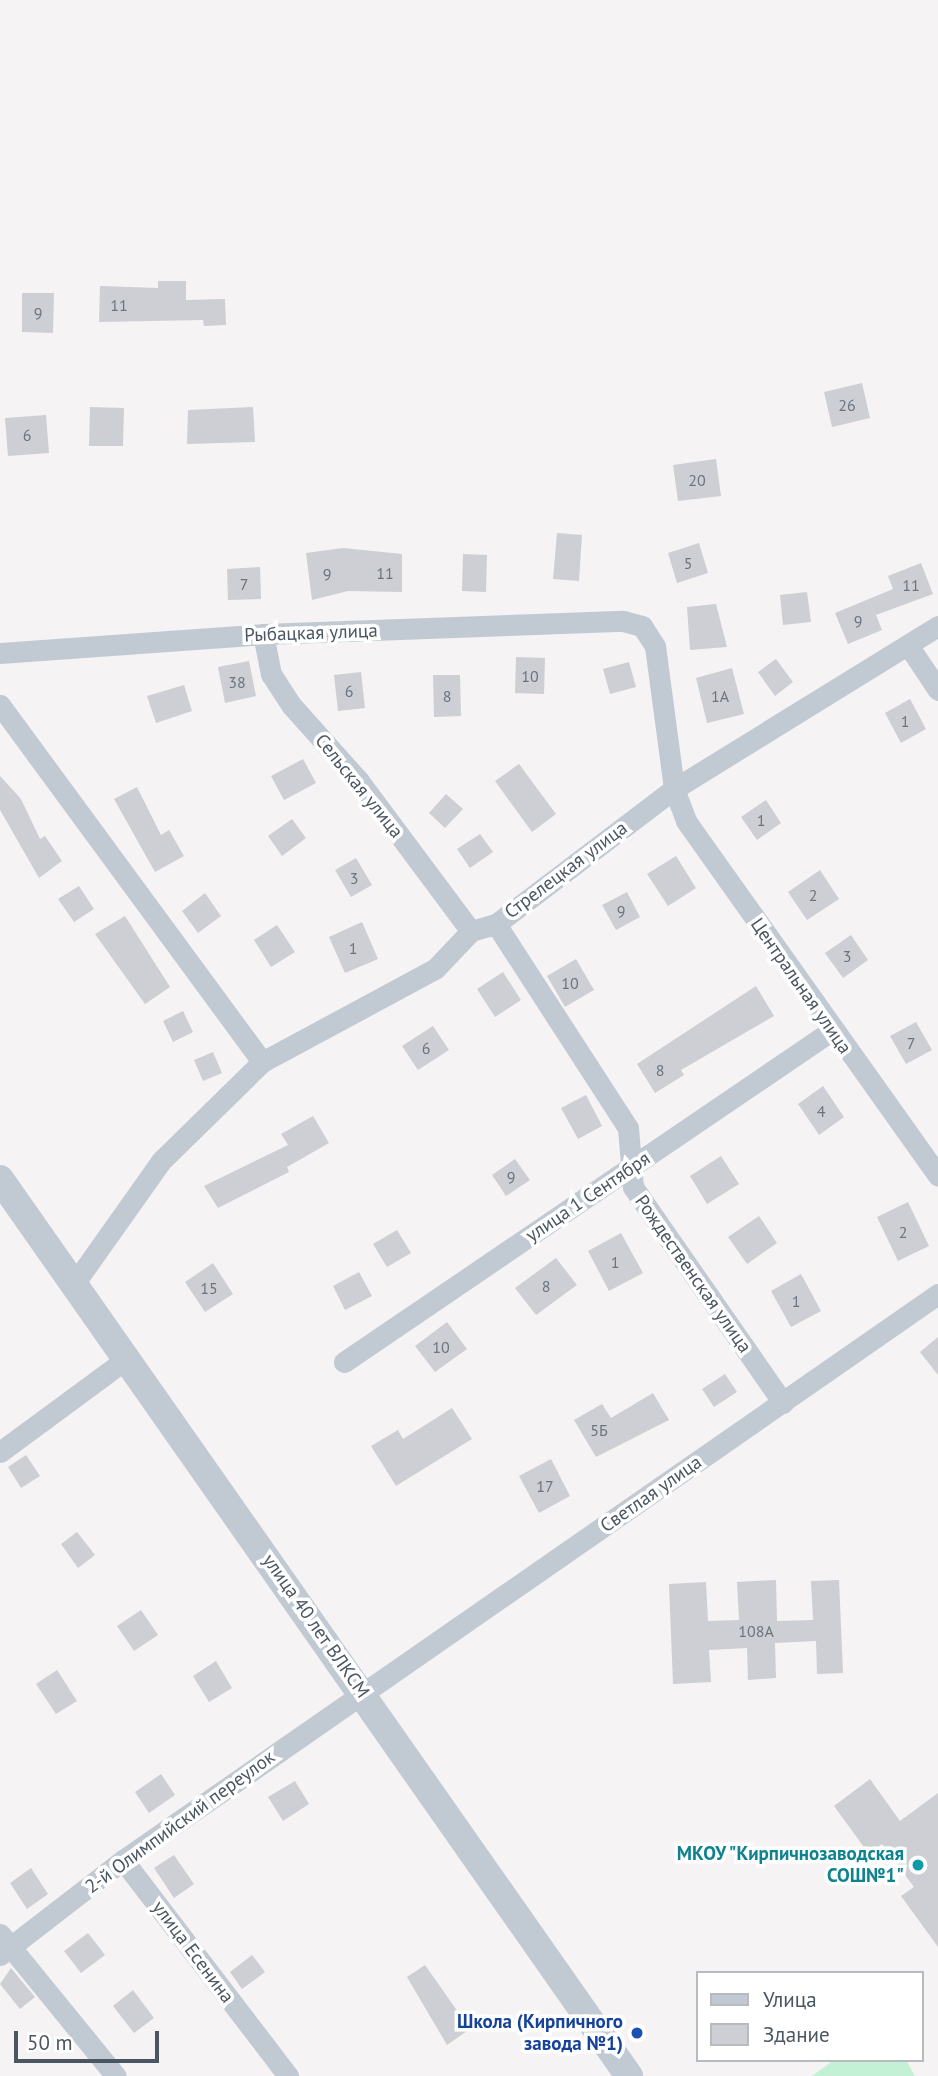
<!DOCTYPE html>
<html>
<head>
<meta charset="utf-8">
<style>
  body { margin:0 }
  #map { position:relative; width:938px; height:2076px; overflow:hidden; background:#f5f3f3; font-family:"PT Sans",sans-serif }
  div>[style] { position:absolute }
  .green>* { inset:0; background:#c3f1d5 }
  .building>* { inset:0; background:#cdcfd5 }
  .minor>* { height:21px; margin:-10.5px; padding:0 10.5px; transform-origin:10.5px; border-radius:10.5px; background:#c1cad2 }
  .tertiary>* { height:28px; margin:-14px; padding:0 14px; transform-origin:14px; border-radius:14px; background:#c1cad2 }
  .dots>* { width:19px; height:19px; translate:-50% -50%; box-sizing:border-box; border:4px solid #fff; border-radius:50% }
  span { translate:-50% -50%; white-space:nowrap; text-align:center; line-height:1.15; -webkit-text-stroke:7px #fff; paint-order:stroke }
  .number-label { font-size:16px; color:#6b747e }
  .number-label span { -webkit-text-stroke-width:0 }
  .street-label { font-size:19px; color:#4a5661 }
  .culture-label { font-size:19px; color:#0d838f; font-weight:700 }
  .right { translate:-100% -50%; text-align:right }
  .transit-label { font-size:19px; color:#164399; font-weight:700 }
  .legend { position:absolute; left:696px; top:1971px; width:228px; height:91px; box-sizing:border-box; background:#fff; border:2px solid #b7bbc0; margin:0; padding:9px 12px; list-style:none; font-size:21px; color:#4a5661 }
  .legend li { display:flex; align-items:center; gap:14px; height:35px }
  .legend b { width:35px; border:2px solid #b7bbc0 }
  .scale { position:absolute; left:14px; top:2031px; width:145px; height:32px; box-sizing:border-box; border:4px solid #4a5661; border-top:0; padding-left:9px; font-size:21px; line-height:24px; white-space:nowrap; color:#4a5661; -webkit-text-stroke:5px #fff; paint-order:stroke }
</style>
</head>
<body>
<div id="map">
  <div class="green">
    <i style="clip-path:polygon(834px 2060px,906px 2060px,915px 2076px,812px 2076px)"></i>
  </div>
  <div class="building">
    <i style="clip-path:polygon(158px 281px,186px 281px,186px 300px,225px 299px,226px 325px,204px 326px,203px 320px,99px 322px,100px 286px,158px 288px)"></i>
    <i style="clip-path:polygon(22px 293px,54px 293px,53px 333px,22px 332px)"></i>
    <i style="clip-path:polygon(862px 383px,870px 418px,832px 427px,824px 392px)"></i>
    <i style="clip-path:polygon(90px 407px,124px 408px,123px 446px,89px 446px)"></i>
    <i style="clip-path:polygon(253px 407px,255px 442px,187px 444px,188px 410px)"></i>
    <i style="clip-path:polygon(46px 415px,49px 453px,8px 456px,5px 418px)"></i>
    <i style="clip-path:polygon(716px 459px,721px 496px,678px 501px,673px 465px)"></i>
    <i style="clip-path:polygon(557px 533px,582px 535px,579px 581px,553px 579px)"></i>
    <i style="clip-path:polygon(699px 543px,708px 573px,677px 583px,668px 553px)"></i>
    <i style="clip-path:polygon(343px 548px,402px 554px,402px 592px,348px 591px,312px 600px,306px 553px)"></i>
    <i style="clip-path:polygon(463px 554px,487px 555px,486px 592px,462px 591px)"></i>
    <i style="clip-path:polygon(921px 563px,933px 594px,876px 615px,882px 630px,848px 644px,835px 613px,893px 589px,888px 576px)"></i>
    <i style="clip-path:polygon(260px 567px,261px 599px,228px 600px,227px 569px)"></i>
    <i style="clip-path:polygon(807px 592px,811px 622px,783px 625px,780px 595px)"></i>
    <i style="clip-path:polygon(716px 604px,727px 647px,690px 650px,687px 607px)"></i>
    <i style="clip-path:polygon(516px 657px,545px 658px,544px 694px,515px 693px)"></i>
    <i style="clip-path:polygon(776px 659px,793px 682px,775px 696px,758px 672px)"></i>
    <i style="clip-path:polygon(249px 661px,256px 696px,225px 703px,218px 667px)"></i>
    <i style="clip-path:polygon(629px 662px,636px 687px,610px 694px,603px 669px)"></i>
    <i style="clip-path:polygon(732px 668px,744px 714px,707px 723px,696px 678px)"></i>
    <i style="clip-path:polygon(361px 672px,365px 708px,338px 711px,334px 675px)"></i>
    <i style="clip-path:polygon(433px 675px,460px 675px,461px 716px,434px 717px)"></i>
    <i style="clip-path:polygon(184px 685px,192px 711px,156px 723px,147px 696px)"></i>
    <i style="clip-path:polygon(910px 699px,926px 729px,901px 743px,885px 713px)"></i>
    <i style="clip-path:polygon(303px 759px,316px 783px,284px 800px,271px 776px)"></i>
    <i style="clip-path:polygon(519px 764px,556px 814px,532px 832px,495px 781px)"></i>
    <i style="clip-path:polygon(0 776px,21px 799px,40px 839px,45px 836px,62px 861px,39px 878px,0 810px)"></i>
    <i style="clip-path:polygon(137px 787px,161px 835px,169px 830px,184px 856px,155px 872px,114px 799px)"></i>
    <i style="clip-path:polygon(446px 794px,463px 809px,445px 828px,429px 813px)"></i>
    <i style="clip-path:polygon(766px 800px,781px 823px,757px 840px,741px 817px)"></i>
    <i style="clip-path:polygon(292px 819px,306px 838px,282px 856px,268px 836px)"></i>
    <i style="clip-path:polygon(480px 834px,493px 852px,470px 868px,457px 849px)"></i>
    <i style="clip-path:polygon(676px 856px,696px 888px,668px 906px,647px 874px)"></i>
    <i style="clip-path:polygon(356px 858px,372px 885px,351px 897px,335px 870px)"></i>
    <i style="clip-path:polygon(820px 870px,839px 899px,807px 920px,788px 892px)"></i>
    <i style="clip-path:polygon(79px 886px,94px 909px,74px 922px,58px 899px)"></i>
    <i style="clip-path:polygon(627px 892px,640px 917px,616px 930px,602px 905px)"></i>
    <i style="clip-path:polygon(205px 893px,221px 916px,198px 933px,182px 911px)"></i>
    <i style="clip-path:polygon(125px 916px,170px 987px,145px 1004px,95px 934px)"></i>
    <i style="clip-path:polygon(362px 922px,378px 959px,345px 973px,329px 937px)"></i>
    <i style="clip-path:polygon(277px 925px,295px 952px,271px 967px,254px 940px)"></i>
    <i style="clip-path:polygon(851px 935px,868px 960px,843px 978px,825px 953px)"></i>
    <i style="clip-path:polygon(576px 959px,594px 990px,565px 1007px,547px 976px)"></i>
    <i style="clip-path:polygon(503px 972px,521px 1000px,495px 1017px,477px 989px)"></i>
    <i style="clip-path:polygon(756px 986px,774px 1016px,681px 1070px,684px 1075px,655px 1093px,637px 1064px)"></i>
    <i style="clip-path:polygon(183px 1011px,193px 1032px,173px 1042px,163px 1021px)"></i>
    <i style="clip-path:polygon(916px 1022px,932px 1050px,906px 1064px,890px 1036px)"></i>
    <i style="clip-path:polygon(433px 1026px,449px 1050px,418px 1070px,402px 1046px)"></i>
    <i style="clip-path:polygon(213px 1052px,222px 1073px,203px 1081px,194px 1060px)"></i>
    <i style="clip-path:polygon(823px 1086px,844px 1117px,819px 1135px,798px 1104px)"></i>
    <i style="clip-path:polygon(586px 1095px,602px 1126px,578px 1139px,561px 1108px)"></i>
    <i style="clip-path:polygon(313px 1116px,329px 1143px,287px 1167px,289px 1172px,218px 1208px,204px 1186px,288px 1145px,281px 1134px)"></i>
    <i style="clip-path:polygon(721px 1156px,739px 1184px,707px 1204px,690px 1176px)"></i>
    <i style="clip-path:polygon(515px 1159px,530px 1180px,506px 1196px,492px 1175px)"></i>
    <i style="clip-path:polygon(908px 1202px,929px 1246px,898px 1261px,877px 1217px)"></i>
    <i style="clip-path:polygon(759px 1216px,777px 1243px,747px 1264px,728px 1237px)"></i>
    <i style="clip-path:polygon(397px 1230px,411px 1253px,387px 1267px,373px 1244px)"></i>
    <i style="clip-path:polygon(621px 1233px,643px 1273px,609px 1291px,588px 1251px)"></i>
    <i style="clip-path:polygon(556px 1258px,577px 1285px,536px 1315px,515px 1288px)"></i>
    <i style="clip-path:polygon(213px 1263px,233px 1294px,205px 1312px,185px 1282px)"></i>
    <i style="clip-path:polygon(359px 1272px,372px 1296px,345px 1310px,333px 1286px)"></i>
    <i style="clip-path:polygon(801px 1274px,821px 1311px,791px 1327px,771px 1291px)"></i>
    <i style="clip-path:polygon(447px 1322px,467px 1349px,435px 1372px,415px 1346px)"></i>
    <i style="clip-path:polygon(938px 1337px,938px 1375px,920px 1352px)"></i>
    <i style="clip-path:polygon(725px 1374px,737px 1392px,714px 1407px,702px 1389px)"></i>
    <i style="clip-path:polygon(653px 1393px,669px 1420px,596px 1457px,574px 1420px,602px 1404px,611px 1418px)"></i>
    <i style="clip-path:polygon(452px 1408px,472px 1439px,396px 1486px,371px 1446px,398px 1430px,403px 1439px)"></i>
    <i style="clip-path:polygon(26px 1455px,40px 1476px,21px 1488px,8px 1467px)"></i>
    <i style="clip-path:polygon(551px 1459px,570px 1496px,539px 1513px,519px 1476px)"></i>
    <i style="clip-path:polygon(77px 1532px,95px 1555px,78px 1568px,61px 1544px)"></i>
    <i style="clip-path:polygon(776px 1580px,777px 1621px,813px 1620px,811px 1581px,839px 1580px,843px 1673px,817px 1674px,816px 1641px,775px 1643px,776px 1678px,748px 1680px,747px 1648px,709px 1650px,711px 1682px,673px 1684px,669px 1584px,706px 1582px,708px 1621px,739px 1620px,737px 1582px)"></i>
    <i style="clip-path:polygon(141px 1610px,158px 1635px,134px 1651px,117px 1626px)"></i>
    <i style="clip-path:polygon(216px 1661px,232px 1688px,209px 1702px,193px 1676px)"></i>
    <i style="clip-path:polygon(57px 1670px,77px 1701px,56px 1714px,36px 1684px)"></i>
    <i style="clip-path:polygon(161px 1774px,175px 1795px,149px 1813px,135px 1792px)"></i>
    <i style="clip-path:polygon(870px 1779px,900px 1821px,938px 1793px,938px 1947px,901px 1896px,914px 1887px,882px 1844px,869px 1854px,834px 1806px)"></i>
    <i style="clip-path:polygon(295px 1781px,309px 1804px,283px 1821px,268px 1797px)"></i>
    <i style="clip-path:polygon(174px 1855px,194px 1884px,174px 1898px,154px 1868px)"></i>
    <i style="clip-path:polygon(31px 1868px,48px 1894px,27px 1909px,10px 1883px)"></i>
    <i style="clip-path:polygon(88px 1933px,105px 1955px,81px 1973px,64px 1951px)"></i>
    <i style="clip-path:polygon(252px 1955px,265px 1972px,242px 1989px,230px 1972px)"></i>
    <i style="clip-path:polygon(425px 1965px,470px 2029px,447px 2045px,407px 1977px)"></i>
    <i style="clip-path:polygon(11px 1968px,35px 1997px,20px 2009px,0 1984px)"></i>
    <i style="clip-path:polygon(133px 1990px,154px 2018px,134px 2033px,113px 2006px)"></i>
  </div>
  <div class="minor">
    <i style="left:263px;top:634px;width:41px;rotate:78.7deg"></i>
    <i style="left:271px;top:674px;width:38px;rotate:57deg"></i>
    <i style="left:292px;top:706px;width:101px;rotate:48.2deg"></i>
    <i style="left:359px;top:781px;width:187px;rotate:53.3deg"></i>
    <i style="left:908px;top:645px;width:54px;rotate:56.3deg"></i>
    <i style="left:0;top:653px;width:264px;rotate:-4.1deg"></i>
    <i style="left:263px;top:634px;width:360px;rotate:-2.1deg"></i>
    <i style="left:623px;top:621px;width:20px;rotate:15deg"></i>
    <i style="left:642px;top:626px;width:24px;rotate:57deg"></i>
    <i style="left:655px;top:646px;width:144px;rotate:82.4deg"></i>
    <i style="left:674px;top:789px;width:34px;rotate:69deg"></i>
    <i style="left:686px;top:821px;width:435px;rotate:54.6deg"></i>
    <i style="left:0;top:705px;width:443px;rotate:53.7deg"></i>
    <i style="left:496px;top:924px;width:243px;rotate:57.1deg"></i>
    <i style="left:628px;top:1128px;width:59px;rotate:85.2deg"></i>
    <i style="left:633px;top:1187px;width:263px;rotate:55.2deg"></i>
    <i style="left:74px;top:1284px;width:151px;rotate:-54.7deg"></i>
    <i style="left:161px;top:1161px;width:141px;rotate:-44.4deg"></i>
    <i style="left:262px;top:1062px;width:196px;rotate:-28.3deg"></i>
    <i style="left:435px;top:969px;width:52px;rotate:-46.5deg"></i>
    <i style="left:471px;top:931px;width:26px;rotate:-16deg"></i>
    <i style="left:496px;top:924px;width:223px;rotate:-37.2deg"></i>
    <i style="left:674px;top:789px;width:310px;rotate:-31.7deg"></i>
    <i style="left:344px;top:1362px;width:589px;rotate:-34.2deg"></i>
    <i style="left:0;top:1452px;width:157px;rotate:-36.4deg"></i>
    <i style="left:123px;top:1860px;width:272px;rotate:52.6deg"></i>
    <i style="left:0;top:1934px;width:183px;rotate:50.8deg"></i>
    <i style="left:0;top:1955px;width:155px;rotate:-37.7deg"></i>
    <i style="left:123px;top:1860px;width:992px;rotate:-34.78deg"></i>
  </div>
  <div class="tertiary">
    <i style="left:0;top:1179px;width:1096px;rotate:54.96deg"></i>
  </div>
  <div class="dots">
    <i style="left:918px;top:1865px;background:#0f9aa8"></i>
    <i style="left:637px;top:2033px;background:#1a4fb4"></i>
  </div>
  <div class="number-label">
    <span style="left:119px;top:305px">11</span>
    <span style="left:38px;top:313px">9</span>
    <span style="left:847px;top:405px">26</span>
    <span style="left:27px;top:435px">6</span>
    <span style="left:697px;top:480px">20</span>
    <span style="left:688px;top:563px">5</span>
    <span style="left:385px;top:573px">11</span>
    <span style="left:327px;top:574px">9</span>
    <span style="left:244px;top:584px">7</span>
    <span style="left:911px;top:585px">11</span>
    <span style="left:858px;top:621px">9</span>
    <span style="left:530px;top:676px">10</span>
    <span style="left:237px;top:682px">38</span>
    <span style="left:349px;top:691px">6</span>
    <span style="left:447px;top:696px">8</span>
    <span style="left:720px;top:696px">1А</span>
    <span style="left:905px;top:721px">1</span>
    <span style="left:761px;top:820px">1</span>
    <span style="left:354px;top:878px">3</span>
    <span style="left:813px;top:895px">2</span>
    <span style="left:621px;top:911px">9</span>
    <span style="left:353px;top:948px">1</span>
    <span style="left:847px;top:956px">3</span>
    <span style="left:570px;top:983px">10</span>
    <span style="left:911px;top:1043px">7</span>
    <span style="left:426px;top:1048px">6</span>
    <span style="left:660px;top:1070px">8</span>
    <span style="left:821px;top:1111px">4</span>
    <span style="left:511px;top:1177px">9</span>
    <span style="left:903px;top:1232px">2</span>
    <span style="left:615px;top:1262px">1</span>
    <span style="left:546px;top:1286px">8</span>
    <span style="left:209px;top:1288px">15</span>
    <span style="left:796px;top:1301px">1</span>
    <span style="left:441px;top:1347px">10</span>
    <span style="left:599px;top:1430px">5Б</span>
    <span style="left:545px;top:1486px">17</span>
    <span style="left:756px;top:1631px">108А</span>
  </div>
  <div class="street-label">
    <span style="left:311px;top:633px;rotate:-2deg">Рыбацкая улица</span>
    <span style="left:359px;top:786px;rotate:51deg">Сельская улица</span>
    <span style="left:566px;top:870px;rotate:-37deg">Стрелецкая улица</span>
    <span style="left:801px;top:986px;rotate:55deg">Центральная улица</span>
    <span style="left:588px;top:1197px;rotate:-34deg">улица 1 Сентября</span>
    <span style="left:693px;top:1274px;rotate:55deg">Рождественская улица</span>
    <span style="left:651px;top:1494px;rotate:-35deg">Светлая улица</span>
    <span style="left:316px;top:1626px;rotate:55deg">улица 40 лет ВЛКСМ</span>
    <span style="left:180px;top:1822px;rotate:-36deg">2-й Олимпийский переулок</span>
    <span style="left:193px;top:1952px;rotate:53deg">улица Есенина</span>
  </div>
  <div class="culture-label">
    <span class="right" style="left:904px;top:1865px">МКОУ "Кирпичнозаводская<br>СОШ№1"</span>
  </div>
  <div class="transit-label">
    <span class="right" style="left:623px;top:2033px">Школа (Кирпичного<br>завода №1)</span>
  </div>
  <ul class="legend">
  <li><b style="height:9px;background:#c1cad2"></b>Улица</li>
  <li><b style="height:19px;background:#cdcfd5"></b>Здание</li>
  </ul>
  <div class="scale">50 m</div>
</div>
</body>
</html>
